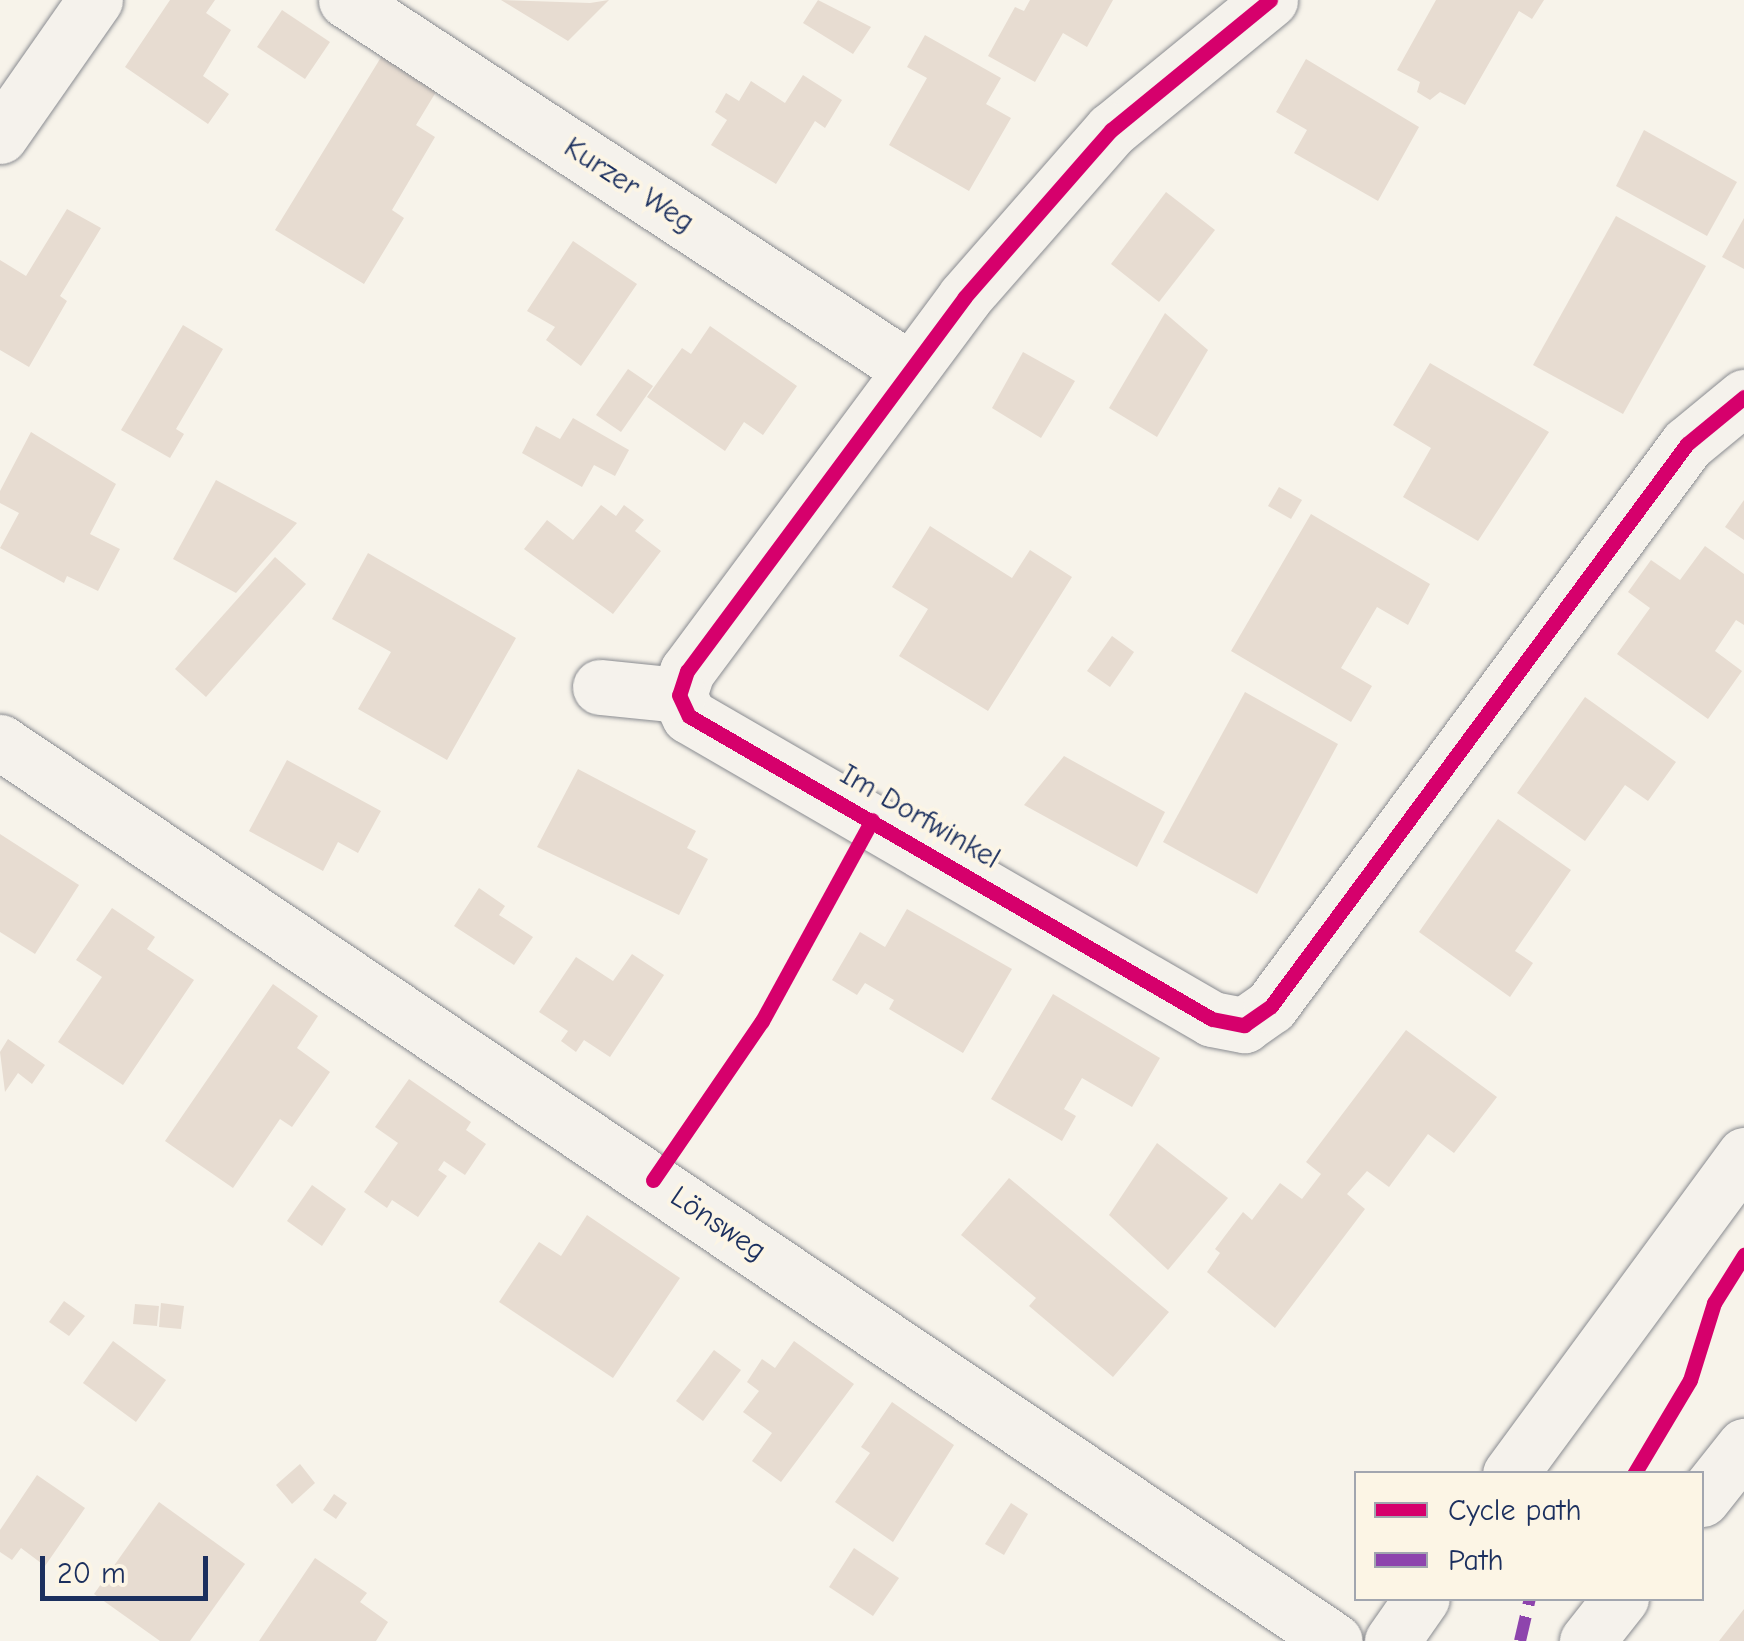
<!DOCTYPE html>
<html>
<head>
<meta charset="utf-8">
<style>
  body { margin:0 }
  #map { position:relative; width:1744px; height:1641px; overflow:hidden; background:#f7f3ea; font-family:"Comic Neue",sans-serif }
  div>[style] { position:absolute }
  .building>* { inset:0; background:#e7dcd1 }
  .roads { filter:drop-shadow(0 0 2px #8a8c91) drop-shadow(0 0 2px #8a8c91) }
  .minor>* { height:55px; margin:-27.5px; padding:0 27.5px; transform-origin:27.5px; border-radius:27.5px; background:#f5f2ec }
  .quiet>* { height:12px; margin-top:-6px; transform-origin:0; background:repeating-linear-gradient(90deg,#8e44ad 0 25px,transparent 0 37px) }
  .cycleway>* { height:15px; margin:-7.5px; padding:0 7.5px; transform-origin:7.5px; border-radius:7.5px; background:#d6006c }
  span { translate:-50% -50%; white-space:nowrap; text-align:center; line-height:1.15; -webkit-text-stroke:8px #fcf5e5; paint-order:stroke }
  .street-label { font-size:30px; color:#1b2f5e }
  .legend { position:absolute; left:1354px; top:1471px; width:350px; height:130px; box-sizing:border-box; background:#fcf5e5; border:2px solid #a2a6af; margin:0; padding:12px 18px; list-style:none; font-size:30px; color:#1b2f5e }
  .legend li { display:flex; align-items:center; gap:20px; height:50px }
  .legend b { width:50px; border:2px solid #a2a6af }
  .scale { position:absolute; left:40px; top:1556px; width:168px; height:45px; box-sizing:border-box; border:5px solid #1b2f5e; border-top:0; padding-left:12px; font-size:30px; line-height:35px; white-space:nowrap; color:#1b2f5e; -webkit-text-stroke:8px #fcf5e5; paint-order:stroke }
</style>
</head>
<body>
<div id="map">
  <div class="building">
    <i style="clip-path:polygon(170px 0,215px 0,206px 13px,231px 30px,203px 76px,229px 94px,208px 124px,125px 67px)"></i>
    <i style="clip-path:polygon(501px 0,590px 3px,609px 0,568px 41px)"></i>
    <i style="clip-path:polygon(818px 0,871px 27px,853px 54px,803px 23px)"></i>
    <i style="clip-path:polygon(1030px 0,1113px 0,1087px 47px,1063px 33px,1035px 82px,988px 56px,1015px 7px,1024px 11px)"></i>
    <i style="clip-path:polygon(1436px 0,1544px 0,1532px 19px,1519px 11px,1465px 105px,1440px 92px,1430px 100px,1417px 92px,1420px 82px,1397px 70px)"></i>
    <i style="clip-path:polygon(282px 10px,330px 42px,305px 79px,257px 47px)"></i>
    <i style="clip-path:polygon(925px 35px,1001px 78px,986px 104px,1011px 118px,969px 191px,889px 145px,927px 78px,907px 67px)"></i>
    <i style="clip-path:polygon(383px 54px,439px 87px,416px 125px,435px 137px,392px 210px,404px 218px,364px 284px,275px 230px)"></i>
    <i style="clip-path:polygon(1306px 59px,1419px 127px,1378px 201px,1294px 153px,1307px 130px,1276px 112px)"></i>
    <i style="clip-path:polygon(803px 75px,842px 100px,825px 128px,815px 121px,776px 184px,711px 145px,727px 120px,715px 112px,726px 93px,739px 101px,751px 81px,785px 103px)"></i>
    <i style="clip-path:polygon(1644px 130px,1737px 182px,1707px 236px,1616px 186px)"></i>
    <i style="clip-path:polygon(1166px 192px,1215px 230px,1159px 302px,1111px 264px)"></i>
    <i style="clip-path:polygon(67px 209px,101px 228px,60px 296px,67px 301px,29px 367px,0 350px,0 260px,26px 276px)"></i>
    <i style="clip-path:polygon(1616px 216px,1706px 266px,1623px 414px,1533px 365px)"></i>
    <i style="clip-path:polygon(1744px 218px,1744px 269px,1722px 257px)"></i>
    <i style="clip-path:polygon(573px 241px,637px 284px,581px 366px,546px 340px,555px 327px,527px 311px)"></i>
    <i style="clip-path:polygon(1165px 313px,1208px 350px,1157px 437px,1109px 408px)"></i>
    <i style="clip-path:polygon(183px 325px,223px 349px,176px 429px,184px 434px,170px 458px,121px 430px)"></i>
    <i style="clip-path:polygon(710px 326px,797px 386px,763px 435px,744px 422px,725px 451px,647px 397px,682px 348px,691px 354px)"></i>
    <i style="clip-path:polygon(1023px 352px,1075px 381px,1041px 438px,992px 408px)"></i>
    <i style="clip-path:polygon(1430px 363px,1549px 432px,1478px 541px,1403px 497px,1431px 448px,1393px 425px)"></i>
    <i style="clip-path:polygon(628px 369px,653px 386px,621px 432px,596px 415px)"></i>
    <i style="clip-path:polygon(573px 418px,629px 450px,615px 476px,594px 465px,582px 487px,522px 453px,536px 426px,560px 439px)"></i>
    <i style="clip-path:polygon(31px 432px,116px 484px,90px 534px,120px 549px,98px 591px,67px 576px,64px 583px,0 548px,19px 513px,0 503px,0 491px)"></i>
    <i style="clip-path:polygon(216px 480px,297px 523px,236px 593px,173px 559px)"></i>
    <i style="clip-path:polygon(1279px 487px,1302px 500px,1291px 519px,1268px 506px)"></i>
    <i style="clip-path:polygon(1744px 500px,1744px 540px,1725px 527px)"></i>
    <i style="clip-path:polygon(601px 505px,616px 516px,624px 505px,644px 520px,635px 531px,661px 551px,613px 614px,524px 549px,547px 520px,573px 540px)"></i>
    <i style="clip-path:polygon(1311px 514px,1430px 584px,1408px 625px,1377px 607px,1341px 668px,1372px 686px,1351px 722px,1231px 651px)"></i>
    <i style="clip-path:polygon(930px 526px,1012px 578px,1030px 550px,1072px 577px,988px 711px,899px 656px,928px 609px,892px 587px)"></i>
    <i style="clip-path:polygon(1705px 546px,1744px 574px,1744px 625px,1736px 620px,1715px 651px,1742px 671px,1708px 719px,1617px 654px,1650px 608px,1628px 592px,1651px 560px,1680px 580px)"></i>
    <i style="clip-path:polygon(368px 553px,516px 638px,447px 760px,358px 709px,391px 652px,332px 619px)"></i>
    <i style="clip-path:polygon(275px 557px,306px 584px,206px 697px,175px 669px)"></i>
    <i style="clip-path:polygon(1112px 636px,1134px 652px,1110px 687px,1087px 671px)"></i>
    <i style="clip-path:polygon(1245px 692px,1338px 744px,1257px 894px,1163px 842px)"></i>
    <i style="clip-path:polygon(1585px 697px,1676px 762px,1648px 801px,1625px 785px,1585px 841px,1517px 793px)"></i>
    <i style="clip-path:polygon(1064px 756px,1165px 812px,1137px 867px,1024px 805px)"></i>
    <i style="clip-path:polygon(287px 760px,381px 811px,358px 853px,338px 842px,323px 871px,249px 831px)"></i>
    <i style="clip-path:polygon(578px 769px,696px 831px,687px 848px,708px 859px,679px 915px,537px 847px)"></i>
    <i style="clip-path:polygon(1498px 819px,1571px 870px,1515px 951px,1533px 963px,1510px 997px,1419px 932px)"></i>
    <i style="clip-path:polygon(0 834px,79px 885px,35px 954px,0 932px)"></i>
    <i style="clip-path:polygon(479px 888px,505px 906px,499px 915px,533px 937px,514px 965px,454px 926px)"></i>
    <i style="clip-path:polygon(112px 908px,155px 937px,147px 949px,194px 980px,123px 1085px,58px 1042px,102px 977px,76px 960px)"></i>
    <i style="clip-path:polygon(907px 909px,1012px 969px,963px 1053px,889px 1009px,894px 1000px,865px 983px,857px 995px,832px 980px,860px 932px,885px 947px)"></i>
    <i style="clip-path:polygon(632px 954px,664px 975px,610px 1057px,584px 1040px,576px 1052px,561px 1041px,568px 1031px,539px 1012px,576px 957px,613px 981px)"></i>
    <i style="clip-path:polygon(273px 984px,318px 1016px,297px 1048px,330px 1072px,292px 1127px,280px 1119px,233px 1188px,165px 1141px)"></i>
    <i style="clip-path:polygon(1053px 994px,1160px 1058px,1132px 1107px,1082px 1078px,1064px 1109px,1076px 1116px,1062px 1141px,991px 1099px)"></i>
    <i style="clip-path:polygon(1406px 1030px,1497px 1097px,1454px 1153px,1428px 1134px,1389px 1187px,1367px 1171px,1347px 1194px,1365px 1209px,1275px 1328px,1207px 1272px,1220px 1253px,1215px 1249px,1243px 1212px,1252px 1220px,1280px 1183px,1302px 1199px,1321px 1174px,1306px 1162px)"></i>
    <i style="clip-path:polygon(8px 1039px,45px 1065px,32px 1084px,18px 1073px,5px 1092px,0 1052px)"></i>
    <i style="clip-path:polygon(409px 1079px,471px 1122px,466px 1130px,486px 1144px,465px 1175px,444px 1161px,438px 1170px,447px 1176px,418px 1217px,392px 1200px,387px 1208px,364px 1192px,398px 1143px,375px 1127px)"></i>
    <i style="clip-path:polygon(1157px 1143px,1228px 1198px,1168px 1270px,1109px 1215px)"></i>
    <i style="clip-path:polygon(1009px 1178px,1169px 1312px,1113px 1377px,1029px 1306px,1036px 1298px,961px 1235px)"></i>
    <i style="clip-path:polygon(312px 1185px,346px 1209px,322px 1246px,287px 1221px)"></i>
    <i style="clip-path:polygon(587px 1215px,680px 1278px,613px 1378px,499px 1302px,539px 1242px,561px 1256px)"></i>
    <i style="clip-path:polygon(64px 1301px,85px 1316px,69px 1336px,49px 1322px)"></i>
    <i style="clip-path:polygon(161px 1303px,184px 1306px,181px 1329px,159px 1327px)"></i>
    <i style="clip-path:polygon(135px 1304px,159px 1306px,157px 1326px,133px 1324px)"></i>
    <i style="clip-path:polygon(113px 1341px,166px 1380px,136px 1422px,83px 1383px)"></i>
    <i style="clip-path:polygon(794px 1341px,854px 1384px,781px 1482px,752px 1461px,772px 1433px,743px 1412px,759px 1391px,747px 1382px,762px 1359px,775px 1368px)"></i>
    <i style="clip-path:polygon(714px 1350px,741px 1370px,703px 1421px,676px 1401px)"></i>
    <i style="clip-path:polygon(892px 1402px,954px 1445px,893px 1542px,835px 1502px,870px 1453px,861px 1447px)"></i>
    <i style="clip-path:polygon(300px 1464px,315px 1483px,292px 1504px,276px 1485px)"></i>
    <i style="clip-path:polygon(37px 1475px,85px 1508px,45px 1566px,21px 1548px,12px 1560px,0 1552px,0 1530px)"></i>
    <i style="clip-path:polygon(334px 1494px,347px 1503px,336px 1519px,323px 1510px)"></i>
    <i style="clip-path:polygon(159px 1502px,245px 1564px,190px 1641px,160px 1641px,94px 1594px)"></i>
    <i style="clip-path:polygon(1011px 1503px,1028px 1514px,1004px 1555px,985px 1544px)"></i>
    <i style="clip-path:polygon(854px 1548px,899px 1578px,873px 1616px,829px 1587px)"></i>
    <i style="clip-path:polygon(315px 1558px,367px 1593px,360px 1602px,388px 1622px,376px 1641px,259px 1641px)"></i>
    <i style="clip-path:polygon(1744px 1609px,1744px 1641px,1719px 1641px)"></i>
  </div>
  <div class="roads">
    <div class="minor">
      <i style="left:346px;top:0;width:675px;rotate:33.22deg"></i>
      <i style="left:1270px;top:0;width:205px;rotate:140.7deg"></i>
      <i style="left:1111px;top:130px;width:222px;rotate:131.2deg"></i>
      <i style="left:965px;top:297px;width:466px;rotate:126.6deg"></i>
      <i style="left:687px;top:671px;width:25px;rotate:108deg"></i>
      <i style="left:679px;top:695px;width:23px;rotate:65deg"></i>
      <i style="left:689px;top:716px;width:604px;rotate:30.09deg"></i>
      <i style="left:1212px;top:1019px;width:33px;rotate:11deg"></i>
      <i style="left:1244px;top:1025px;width:33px;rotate:-35deg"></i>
      <i style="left:1271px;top:1006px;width:699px;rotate:-53.49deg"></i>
      <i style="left:1687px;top:444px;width:74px;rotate:-39.5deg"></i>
      <i style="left:0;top:136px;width:166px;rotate:-55.1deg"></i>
      <i style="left:600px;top:687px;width:79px;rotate:5.8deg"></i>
      <i style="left:0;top:742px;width:1609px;rotate:33.96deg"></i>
      <i style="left:1510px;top:1474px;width:396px;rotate:-53.7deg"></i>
      <i style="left:1702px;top:1499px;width:68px;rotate:-51.6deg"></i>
      <i style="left:1392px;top:1641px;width:52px;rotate:-55.1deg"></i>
      <i style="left:1587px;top:1641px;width:55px;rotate:-51.7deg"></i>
    </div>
  </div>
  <div class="quiet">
    <i style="left:1520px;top:1641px;width:44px;rotate:-76.9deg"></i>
  </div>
  <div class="cycleway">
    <i style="left:1270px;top:0;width:205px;rotate:140.7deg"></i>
    <i style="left:1111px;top:130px;width:222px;rotate:131.2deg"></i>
    <i style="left:965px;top:297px;width:466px;rotate:126.6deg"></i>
    <i style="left:687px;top:671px;width:25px;rotate:108deg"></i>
    <i style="left:679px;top:695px;width:23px;rotate:65deg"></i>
    <i style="left:689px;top:716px;width:604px;rotate:30.09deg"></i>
    <i style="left:1212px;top:1019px;width:33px;rotate:11deg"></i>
    <i style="left:1244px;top:1025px;width:33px;rotate:-35deg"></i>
    <i style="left:1271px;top:1006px;width:699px;rotate:-53.49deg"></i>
    <i style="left:1687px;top:444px;width:74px;rotate:-39.5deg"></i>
    <i style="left:653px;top:1180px;width:193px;rotate:-55.6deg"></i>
    <i style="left:762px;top:1021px;width:229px;rotate:-61.3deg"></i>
    <i style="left:1634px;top:1474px;width:109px;rotate:-59.2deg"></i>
    <i style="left:1690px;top:1380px;width:81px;rotate:-72.7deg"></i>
    <i style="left:1714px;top:1303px;width:57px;rotate:-58deg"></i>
  </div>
  <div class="street-label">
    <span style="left:629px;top:185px;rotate:33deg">Kurzer Weg</span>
    <span style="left:920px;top:817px;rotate:30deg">Im Dorfwinkel</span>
    <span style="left:718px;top:1224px;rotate:34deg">Lönsweg</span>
  </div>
  <ul class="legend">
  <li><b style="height:12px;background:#d6006c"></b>Cycle path</li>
  <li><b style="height:12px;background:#8e44ad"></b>Path</li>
  </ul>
  <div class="scale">20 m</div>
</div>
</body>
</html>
